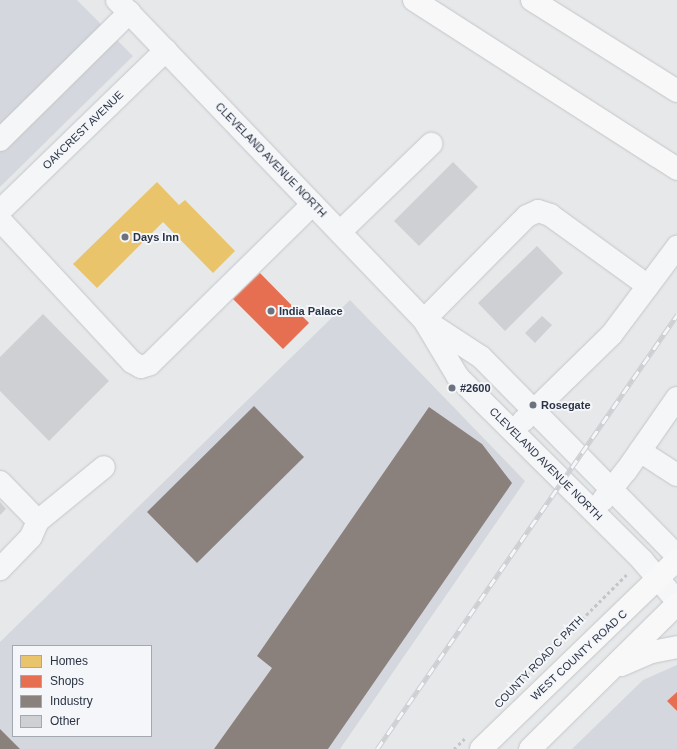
<!DOCTYPE html>
<html>
<head>
<meta charset="utf-8">
<style>
  body { margin:0 }
  #map { position:relative; width:677px; height:749px; overflow:hidden; background:#e6e8ea; font-family:Arial,sans-serif }
  div>[style] { position:absolute }
  .built>* { inset:0; background:#d4d7dd }
  .homes>* { inset:0; background:#e9c46a }
  .shops>* { inset:0; background:#e76f51 }
  .industry>* { inset:0; background:#8a817c }
  .building>* { inset:0; background:#ced0d3 }
  .path>* { height:2.5px; margin-top:-1.25px; transform-origin:0; background:repeating-linear-gradient(90deg,#c5c6ca 0 3px,transparent 0 6px) }
  .roads { filter:drop-shadow(0 0 1px #c4c6c8) drop-shadow(0 0 1px #c4c6c8) }
  .minor>* { height:22px; margin:-11px; padding:0 11px; transform-origin:11px; border-radius:11px; background:#f5f6f7 }
  .major>* { height:22px; margin:-11px; padding:0 11px; transform-origin:11px; border-radius:11px; background:#f8f8f8 }
  .highway>* { height:22px; margin:-11px; padding:0 11px; transform-origin:11px; border-radius:11px; background:#f8f8f8 }
  .rail>* { height:4.5px; margin-top:-2.25px; transform-origin:0; background:repeating-linear-gradient(90deg,#f4f6f9 0 9px,#cecfd2 0 18px); box-sizing:border-box; border-block:1px solid #cecfd2 }
  .dots>* { width:11px; height:11px; translate:-50% -50%; box-sizing:border-box; border:2px solid #f4f6f9; border-radius:50% }
  span { translate:-50% -50%; white-space:nowrap; text-align:center; line-height:1.15; -webkit-text-stroke:4px #f4f6f9; paint-order:stroke }
  .street-label { font-size:11px; color:#2b3445 }
  .poi-label { font-size:11px; color:#2b3445; font-weight:700 }
  .left { translate:0 -50%; text-align:left }
  .legend { position:absolute; left:12px; top:645px; width:140px; height:92px; box-sizing:border-box; background:#f4f6f9; border:1px solid #a4a8b1; margin:0; padding:5px 7px; list-style:none; font-size:12px; color:#2b3445 }
  .legend li { display:flex; align-items:center; gap:8px; height:20px }
  .legend b { width:20px; border:1px solid #a4a8b1 }
</style>
</head>
<body>
<div id="map">
  <div class="built">
    <i style="clip-path:polygon(0 0,77px 0,133px 56px,0 187px)"></i>
    <i style="clip-path:polygon(evenodd,350px 300px,525px 481px,340px 749px,0 749px,0 642px,350px 300px,13px 646px,151px 646px,151px 736px,13px 736px,13px 646px)"></i>
    <i style="clip-path:polygon(677px 665px,677px 749px,572px 749px,643px 680px)"></i>
  </div>
  <div class="homes">
    <i style="clip-path:polygon(157px 182px,179px 205px,185px 200px,235px 251px,213px 273px,163px 222px,97px 288px,73px 264px)"></i>
  </div>
  <div class="shops">
    <i style="clip-path:polygon(260px 273px,309px 323px,283px 349px,233px 299px)"></i>
    <i style="clip-path:polygon(677px 692px,677px 711px,667px 701px)"></i>
  </div>
  <div class="industry">
    <i style="clip-path:polygon(254px 406px,304px 457px,197px 563px,147px 512px)"></i>
    <i style="clip-path:polygon(429px 407px,482px 444px,512px 483px,328px 749px,214px 749px,272px 668px,257px 656px)"></i>
    <i style="clip-path:polygon(0 729px,20px 749px,0 749px)"></i>
  </div>
  <div class="building">
    <i style="clip-path:polygon(453px 162px,478px 187px,419px 246px,394px 221px)"></i>
    <i style="clip-path:polygon(537px 246px,563px 273px,505px 331px,478px 303px)"></i>
    <i style="clip-path:polygon(43px 314px,109px 381px,49px 441px,0 391px,0 357px)"></i>
    <i style="clip-path:polygon(542px 316px,552px 325px,535px 343px,525px 333px)"></i>
    <i style="clip-path:polygon(0 502px,6px 509px,0 515px)"></i>
  </div>
  <div class="path">
    <i style="left:497px;top:704px;width:185px;rotate:-45deg"></i>
    <i style="left:454px;top:749px;width:16px;rotate:-45deg"></i>
  </div>
  <div class="roads">
    <div class="minor">
      <i style="left:117px;top:0;width:443px;rotate:46.2deg"></i>
      <i style="left:424px;top:320px;width:66px;rotate:59.2deg"></i>
      <i style="left:458px;top:377px;width:260px;rotate:44.8deg"></i>
      <i style="left:642px;top:560px;width:54px;rotate:49.5deg"></i>
      <i style="left:0;top:140px;width:182px;rotate:-44.6deg"></i>
      <i style="left:0;top:211px;width:231px;rotate:-44.1deg"></i>
      <i style="left:0;top:220px;width:194px;rotate:47.1deg"></i>
      <i style="left:132px;top:362px;width:10px;rotate:29deg"></i>
      <i style="left:141px;top:367px;width:9px;rotate:-18deg"></i>
      <i style="left:150px;top:364px;width:228px;rotate:-44.5deg"></i>
      <i style="left:340px;top:232px;width:127px;rotate:-44deg"></i>
      <i style="left:424px;top:320px;width:146px;rotate:-45.3deg"></i>
      <i style="left:527px;top:216px;width:12px;rotate:-24deg"></i>
      <i style="left:538px;top:211px;width:13px;rotate:18deg"></i>
      <i style="left:550px;top:215px;width:121px;rotate:35.9deg"></i>
      <i style="left:429px;top:323px;width:62px;rotate:33.2deg"></i>
      <i style="left:481px;top:357px;width:279px;rotate:45.4deg"></i>
      <i style="left:523px;top:421px;width:124px;rotate:-44.3deg"></i>
      <i style="left:612px;top:334px;width:109px;rotate:-53.2deg"></i>
      <i style="left:640px;top:451px;width:44px;rotate:33deg"></i>
      <i style="left:0;top:482px;width:54px;rotate:45.7deg"></i>
      <i style="left:38px;top:521px;width:17px;rotate:114deg"></i>
      <i style="left:31px;top:537px;width:45px;rotate:134.1deg"></i>
      <i style="left:603px;top:500px;width:37px;rotate:-52deg"></i>
      <i style="left:626px;top:471px;width:89px;rotate:-55.1deg"></i>
      <i style="left:38px;top:521px;width:85px;rotate:-39.3deg"></i>
    </div>
    <div class="major">
      <i style="left:621px;top:665px;width:34px;rotate:-23deg"></i>
      <i style="left:652px;top:652px;width:25px;rotate:-11deg"></i>
      <i style="left:481px;top:749px;width:272px;rotate:-44deg"></i>
      <i style="left:530px;top:749px;width:206px;rotate:-44.6deg"></i>
    </div>
    <div class="highway">
      <i style="left:414px;top:0;width:313px;rotate:32.7deg"></i>
      <i style="left:532px;top:0;width:171px;rotate:32.1deg"></i>
    </div>
  </div>
  <div class="rail">
    <i style="left:377px;top:749px;width:528px;rotate:-55.35deg"></i>
  </div>
  <div class="dots">
    <i style="left:125px;top:237px;background:#6c737f"></i>
    <i style="left:271px;top:311px;background:#6c737f"></i>
    <i style="left:452px;top:388px;background:#6c737f"></i>
    <i style="left:533px;top:405px;background:#6c737f"></i>
  </div>
  <div class="street-label">
    <span style="left:83px;top:130px;rotate:-44deg">OAKCREST AVENUE</span>
    <span style="left:271px;top:160px;rotate:46deg">CLEVELAND AVENUE NORTH</span>
    <span style="left:546px;top:464px;rotate:45deg">CLEVELAND AVENUE NORTH</span>
    <span style="left:579px;top:655px;rotate:-43deg">WEST COUNTY ROAD C</span>
    <span style="left:539px;top:662px;rotate:-46deg">COUNTY ROAD C PATH</span>
  </div>
  <div class="poi-label">
    <span class="left" style="left:133px;top:237px">Days Inn</span>
    <span class="left" style="left:279px;top:311px">India Palace</span>
    <span class="left" style="left:460px;top:388px">#2600</span>
    <span class="left" style="left:541px;top:405px">Rosegate</span>
  </div>
  <ul class="legend">
  <li><b style="height:11px;background:#e9c46a"></b>Homes</li>
  <li><b style="height:11px;background:#e76f51"></b>Shops</li>
  <li><b style="height:11px;background:#8a817c"></b>Industry</li>
  <li><b style="height:11px;background:#ced0d3"></b>Other</li>
  </ul>
</div>
</body>
</html>
